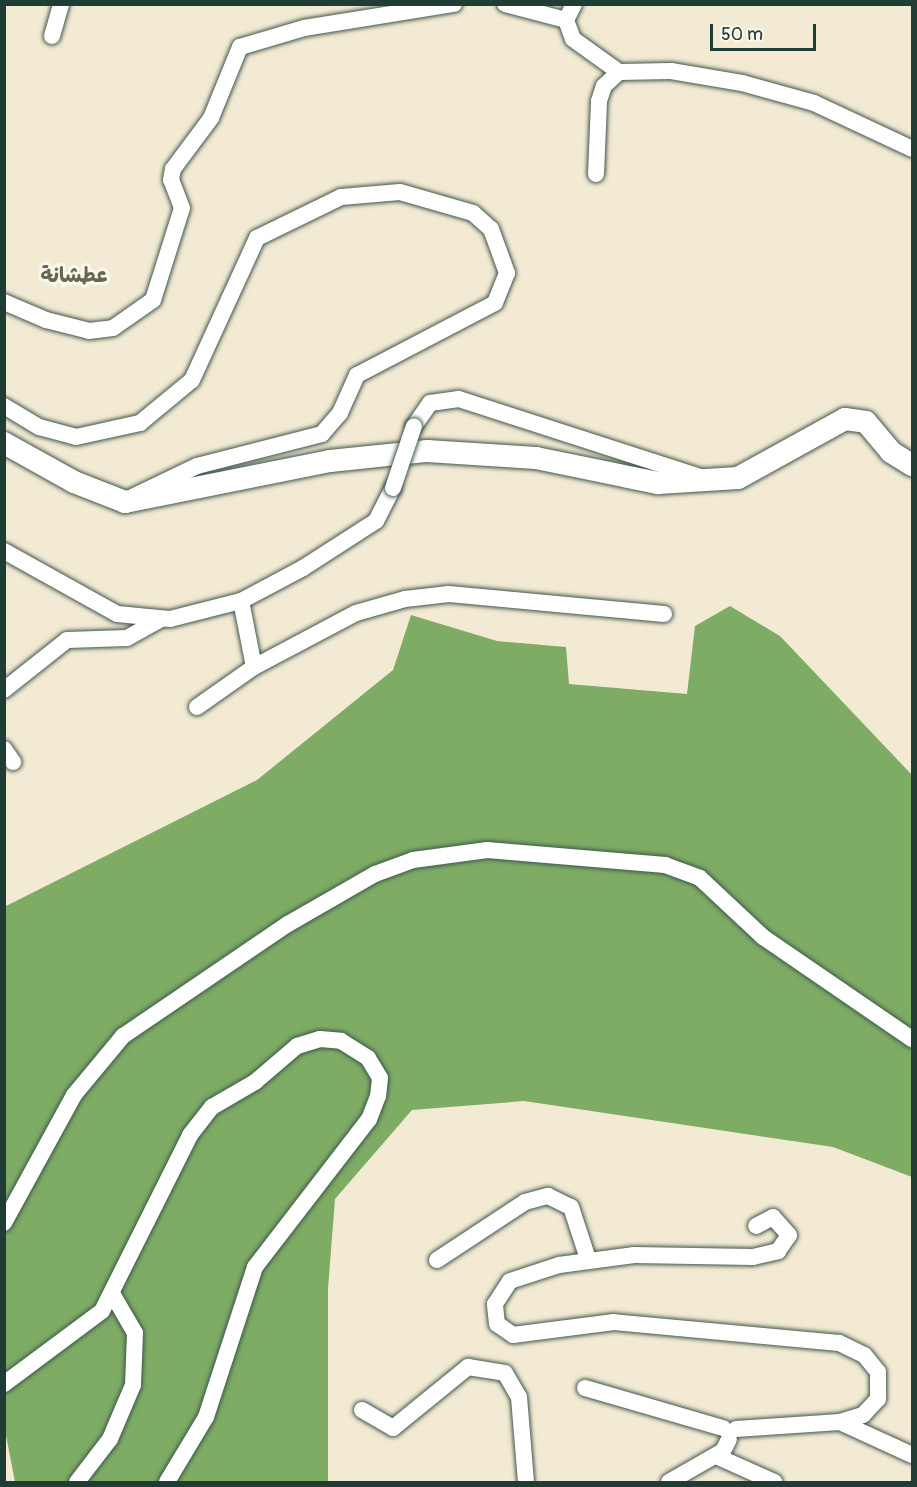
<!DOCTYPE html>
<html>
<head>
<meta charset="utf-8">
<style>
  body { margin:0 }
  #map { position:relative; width:917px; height:1487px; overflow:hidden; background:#f3ead3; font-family:Pangolin,"Playpen Sans Arabic",sans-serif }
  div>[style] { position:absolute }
  .forest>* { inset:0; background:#7eac65 }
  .roads { filter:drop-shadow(0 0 2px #3f574c) drop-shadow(0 0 2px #3f574c) }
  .street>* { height:16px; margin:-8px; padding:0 8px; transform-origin:8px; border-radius:8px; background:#fff }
  .secondary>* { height:22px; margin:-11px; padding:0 11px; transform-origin:11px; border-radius:11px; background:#fff }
  .bridges { filter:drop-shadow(0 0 2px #3f574c) drop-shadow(0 0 2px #3f574c) }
  .street-bridge>* { height:16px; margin:-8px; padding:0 8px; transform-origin:8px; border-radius:8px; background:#fff }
  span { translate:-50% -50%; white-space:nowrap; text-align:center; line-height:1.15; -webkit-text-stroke:6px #fbf7ec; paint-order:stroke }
  .quarter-label { font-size:21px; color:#656750; font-weight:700 }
  .frame { position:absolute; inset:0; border:6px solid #1f3d34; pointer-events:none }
  .scale { position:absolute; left:710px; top:24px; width:106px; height:27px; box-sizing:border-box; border:3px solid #1f3d34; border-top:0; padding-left:8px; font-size:18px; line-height:21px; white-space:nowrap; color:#1f3d34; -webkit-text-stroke:4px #fbf7ec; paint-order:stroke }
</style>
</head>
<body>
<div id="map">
  <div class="forest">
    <i style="clip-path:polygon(730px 606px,780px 636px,912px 775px,912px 1177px,833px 1147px,524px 1101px,412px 1110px,335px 1199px,328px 1289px,328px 1482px,15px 1482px,4px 1425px,4px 907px,257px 780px,393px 670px,411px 615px,497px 641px,566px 647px,569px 684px,687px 694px,695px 626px)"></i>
  </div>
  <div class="roads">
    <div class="street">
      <i style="left:505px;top:4px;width:63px;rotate:14.7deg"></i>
      <i style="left:566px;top:20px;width:20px;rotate:70deg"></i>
      <i style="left:573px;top:39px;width:57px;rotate:35.7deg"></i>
      <i style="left:566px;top:20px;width:18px;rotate:-63deg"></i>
      <i style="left:52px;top:36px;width:33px;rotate:-74deg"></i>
      <i style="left:596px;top:174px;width:73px;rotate:-87.6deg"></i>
      <i style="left:599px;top:101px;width:16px;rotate:-72deg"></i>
      <i style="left:604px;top:86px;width:21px;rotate:-43deg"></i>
      <i style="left:619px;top:72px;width:52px;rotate:-1.1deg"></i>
      <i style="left:671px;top:71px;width:72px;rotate:9.6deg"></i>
      <i style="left:742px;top:83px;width:75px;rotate:15.5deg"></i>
      <i style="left:814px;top:103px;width:108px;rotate:25.1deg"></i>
      <i style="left:4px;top:302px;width:46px;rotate:23.2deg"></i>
      <i style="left:46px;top:320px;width:44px;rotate:14.3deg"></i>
      <i style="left:89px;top:331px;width:24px;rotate:-7deg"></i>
      <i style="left:113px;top:328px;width:49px;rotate:-35deg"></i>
      <i style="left:153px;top:300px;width:96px;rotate:-72.5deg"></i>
      <i style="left:182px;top:208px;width:30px;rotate:-111deg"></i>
      <i style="left:171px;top:180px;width:11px;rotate:-80deg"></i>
      <i style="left:173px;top:169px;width:64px;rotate:-53.3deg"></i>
      <i style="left:211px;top:118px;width:77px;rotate:-67.8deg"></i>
      <i style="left:240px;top:47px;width:67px;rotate:-16.5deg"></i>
      <i style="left:304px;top:28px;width:152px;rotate:-9.1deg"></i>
      <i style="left:4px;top:406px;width:41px;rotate:31deg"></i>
      <i style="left:39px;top:427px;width:38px;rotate:15deg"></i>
      <i style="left:76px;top:437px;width:66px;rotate:-12.3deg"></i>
      <i style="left:140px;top:423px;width:67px;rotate:-39.6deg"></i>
      <i style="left:192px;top:380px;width:156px;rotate:-65.4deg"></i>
      <i style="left:257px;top:238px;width:93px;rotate:-26deg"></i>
      <i style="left:341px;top:197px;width:59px;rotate:-4.8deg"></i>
      <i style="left:400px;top:192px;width:76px;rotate:16deg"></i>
      <i style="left:473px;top:213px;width:24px;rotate:42deg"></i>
      <i style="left:491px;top:229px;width:47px;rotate:70deg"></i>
      <i style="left:507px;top:273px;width:32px;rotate:112deg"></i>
      <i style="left:495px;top:303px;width:156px;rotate:152.4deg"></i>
      <i style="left:357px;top:375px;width:42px;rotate:114.1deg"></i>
      <i style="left:340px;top:413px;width:28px;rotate:131deg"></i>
      <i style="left:322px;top:434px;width:129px;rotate:165.6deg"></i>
      <i style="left:197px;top:466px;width:70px;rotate:154.5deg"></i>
      <i style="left:414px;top:426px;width:28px;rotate:-55deg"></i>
      <i style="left:430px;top:403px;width:29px;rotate:-8deg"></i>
      <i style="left:459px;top:399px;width:254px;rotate:17.9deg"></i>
      <i style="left:4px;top:551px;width:129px;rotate:29.1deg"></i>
      <i style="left:117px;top:614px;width:53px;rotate:5.4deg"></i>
      <i style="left:170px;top:619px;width:73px;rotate:-14.2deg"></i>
      <i style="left:241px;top:601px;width:70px;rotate:-28deg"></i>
      <i style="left:303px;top:568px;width:87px;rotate:-32.8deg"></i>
      <i style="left:376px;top:521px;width:37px;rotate:-63deg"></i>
      <i style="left:254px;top:667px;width:115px;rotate:-27.9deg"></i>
      <i style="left:356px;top:613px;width:51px;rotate:-15.9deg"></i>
      <i style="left:405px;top:599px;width:44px;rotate:-6.5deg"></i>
      <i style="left:449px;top:594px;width:216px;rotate:5.3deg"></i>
      <i style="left:4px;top:690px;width:80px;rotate:-38.4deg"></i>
      <i style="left:67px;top:640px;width:60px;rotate:-1.9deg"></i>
      <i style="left:127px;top:638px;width:38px;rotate:-29deg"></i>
      <i style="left:197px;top:707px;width:70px;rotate:-35.1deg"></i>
      <i style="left:254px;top:667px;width:67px;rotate:-101.1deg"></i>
      <i style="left:4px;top:749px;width:16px;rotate:55deg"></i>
      <i style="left:4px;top:1223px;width:146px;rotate:-61.3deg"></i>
      <i style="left:74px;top:1095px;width:77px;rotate:-50.3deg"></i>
      <i style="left:123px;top:1036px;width:199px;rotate:-34.2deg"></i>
      <i style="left:288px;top:924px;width:100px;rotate:-29.9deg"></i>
      <i style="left:375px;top:874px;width:40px;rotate:-20.2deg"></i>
      <i style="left:413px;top:860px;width:75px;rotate:-7.7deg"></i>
      <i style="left:487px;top:850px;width:179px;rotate:4.8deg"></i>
      <i style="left:665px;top:865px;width:37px;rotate:20deg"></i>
      <i style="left:700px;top:878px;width:86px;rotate:43.1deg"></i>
      <i style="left:763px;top:937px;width:181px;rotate:34.4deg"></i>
      <i style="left:437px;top:1260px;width:105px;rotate:-33.4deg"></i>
      <i style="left:525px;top:1202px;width:24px;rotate:-15deg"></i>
      <i style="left:548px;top:1196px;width:25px;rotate:26deg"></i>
      <i style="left:571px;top:1207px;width:55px;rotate:71.9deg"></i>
      <i style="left:4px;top:1384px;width:122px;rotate:-36.7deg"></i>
      <i style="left:102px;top:1311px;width:197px;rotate:-63.4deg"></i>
      <i style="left:190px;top:1135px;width:36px;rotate:-52deg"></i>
      <i style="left:212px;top:1107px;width:50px;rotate:-30.2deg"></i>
      <i style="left:255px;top:1082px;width:55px;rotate:-40.6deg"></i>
      <i style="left:297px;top:1046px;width:24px;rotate:-17deg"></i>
      <i style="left:320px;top:1039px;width:21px;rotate:5deg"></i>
      <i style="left:341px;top:1041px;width:32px;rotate:32deg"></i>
      <i style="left:368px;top:1058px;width:23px;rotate:59deg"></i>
      <i style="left:380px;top:1078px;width:18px;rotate:96deg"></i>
      <i style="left:378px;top:1096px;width:25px;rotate:111deg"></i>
      <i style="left:369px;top:1119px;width:187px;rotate:127.6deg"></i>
      <i style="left:255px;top:1267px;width:158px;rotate:108.1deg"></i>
      <i style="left:206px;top:1417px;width:76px;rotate:121deg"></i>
      <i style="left:585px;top:1388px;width:144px;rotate:16.2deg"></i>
      <i style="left:362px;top:1410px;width:36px;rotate:30deg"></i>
      <i style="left:393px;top:1428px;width:97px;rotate:-39.1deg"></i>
      <i style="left:468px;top:1367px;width:37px;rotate:9deg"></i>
      <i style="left:505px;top:1373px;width:28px;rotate:60deg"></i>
      <i style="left:519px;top:1397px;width:85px;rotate:85.3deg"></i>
      <i style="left:840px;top:1422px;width:79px;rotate:24.6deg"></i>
      <i style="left:736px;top:1429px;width:104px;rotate:-3.9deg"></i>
      <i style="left:840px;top:1422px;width:24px;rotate:-17deg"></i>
      <i style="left:863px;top:1415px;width:22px;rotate:-47deg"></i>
      <i style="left:878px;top:1399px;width:27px;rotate:-90deg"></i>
      <i style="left:878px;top:1372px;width:22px;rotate:-129deg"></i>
      <i style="left:864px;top:1355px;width:28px;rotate:-154deg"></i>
      <i style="left:839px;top:1343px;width:226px;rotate:-174.7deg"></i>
      <i style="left:614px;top:1322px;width:102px;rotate:172.7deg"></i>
      <i style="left:513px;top:1335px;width:19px;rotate:-145deg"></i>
      <i style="left:497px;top:1324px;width:20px;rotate:-96deg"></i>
      <i style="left:495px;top:1304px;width:27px;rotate:-57deg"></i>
      <i style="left:510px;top:1281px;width:52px;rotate:-18.1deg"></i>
      <i style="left:559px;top:1265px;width:76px;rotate:-7.6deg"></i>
      <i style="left:634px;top:1255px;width:119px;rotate:1deg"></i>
      <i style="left:753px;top:1257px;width:26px;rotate:-13deg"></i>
      <i style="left:778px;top:1251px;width:19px;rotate:-55deg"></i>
      <i style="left:789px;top:1235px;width:24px;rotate:-132deg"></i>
      <i style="left:773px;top:1217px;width:19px;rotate:152deg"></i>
      <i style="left:716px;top:1456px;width:64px;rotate:24.1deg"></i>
      <i style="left:77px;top:1482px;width:54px;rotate:-52.5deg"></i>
      <i style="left:110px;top:1439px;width:59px;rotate:-66.9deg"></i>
      <i style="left:133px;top:1385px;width:52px;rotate:-87.8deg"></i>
      <i style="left:135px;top:1333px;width:44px;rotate:-120.1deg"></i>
      <i style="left:669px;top:1482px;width:62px;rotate:-29.9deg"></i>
      <i style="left:723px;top:1451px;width:13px;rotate:-63deg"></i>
    </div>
    <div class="secondary">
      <i style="left:4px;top:443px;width:80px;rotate:29.1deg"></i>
      <i style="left:74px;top:482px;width:55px;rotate:21.4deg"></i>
      <i style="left:125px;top:502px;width:209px;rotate:-11.3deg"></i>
      <i style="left:330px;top:461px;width:98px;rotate:-5.9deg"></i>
      <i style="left:427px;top:451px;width:109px;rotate:3.7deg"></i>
      <i style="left:536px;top:458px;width:125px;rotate:11.6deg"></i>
      <i style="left:658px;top:483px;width:80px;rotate:-3.6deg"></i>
      <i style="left:738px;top:478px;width:122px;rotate:-28.9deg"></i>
      <i style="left:845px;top:419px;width:21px;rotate:8deg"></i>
      <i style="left:866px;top:422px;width:39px;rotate:50deg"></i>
      <i style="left:891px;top:452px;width:25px;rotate:32deg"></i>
    </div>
  </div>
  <div class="bridges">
    <div class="street-bridge">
      <i style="left:393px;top:488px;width:65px;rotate:-71.3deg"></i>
    </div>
  </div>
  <div class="quarter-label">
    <span style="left:74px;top:276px">عطشانة</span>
  </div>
  <div class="frame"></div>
  <div class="scale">50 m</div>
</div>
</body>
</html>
